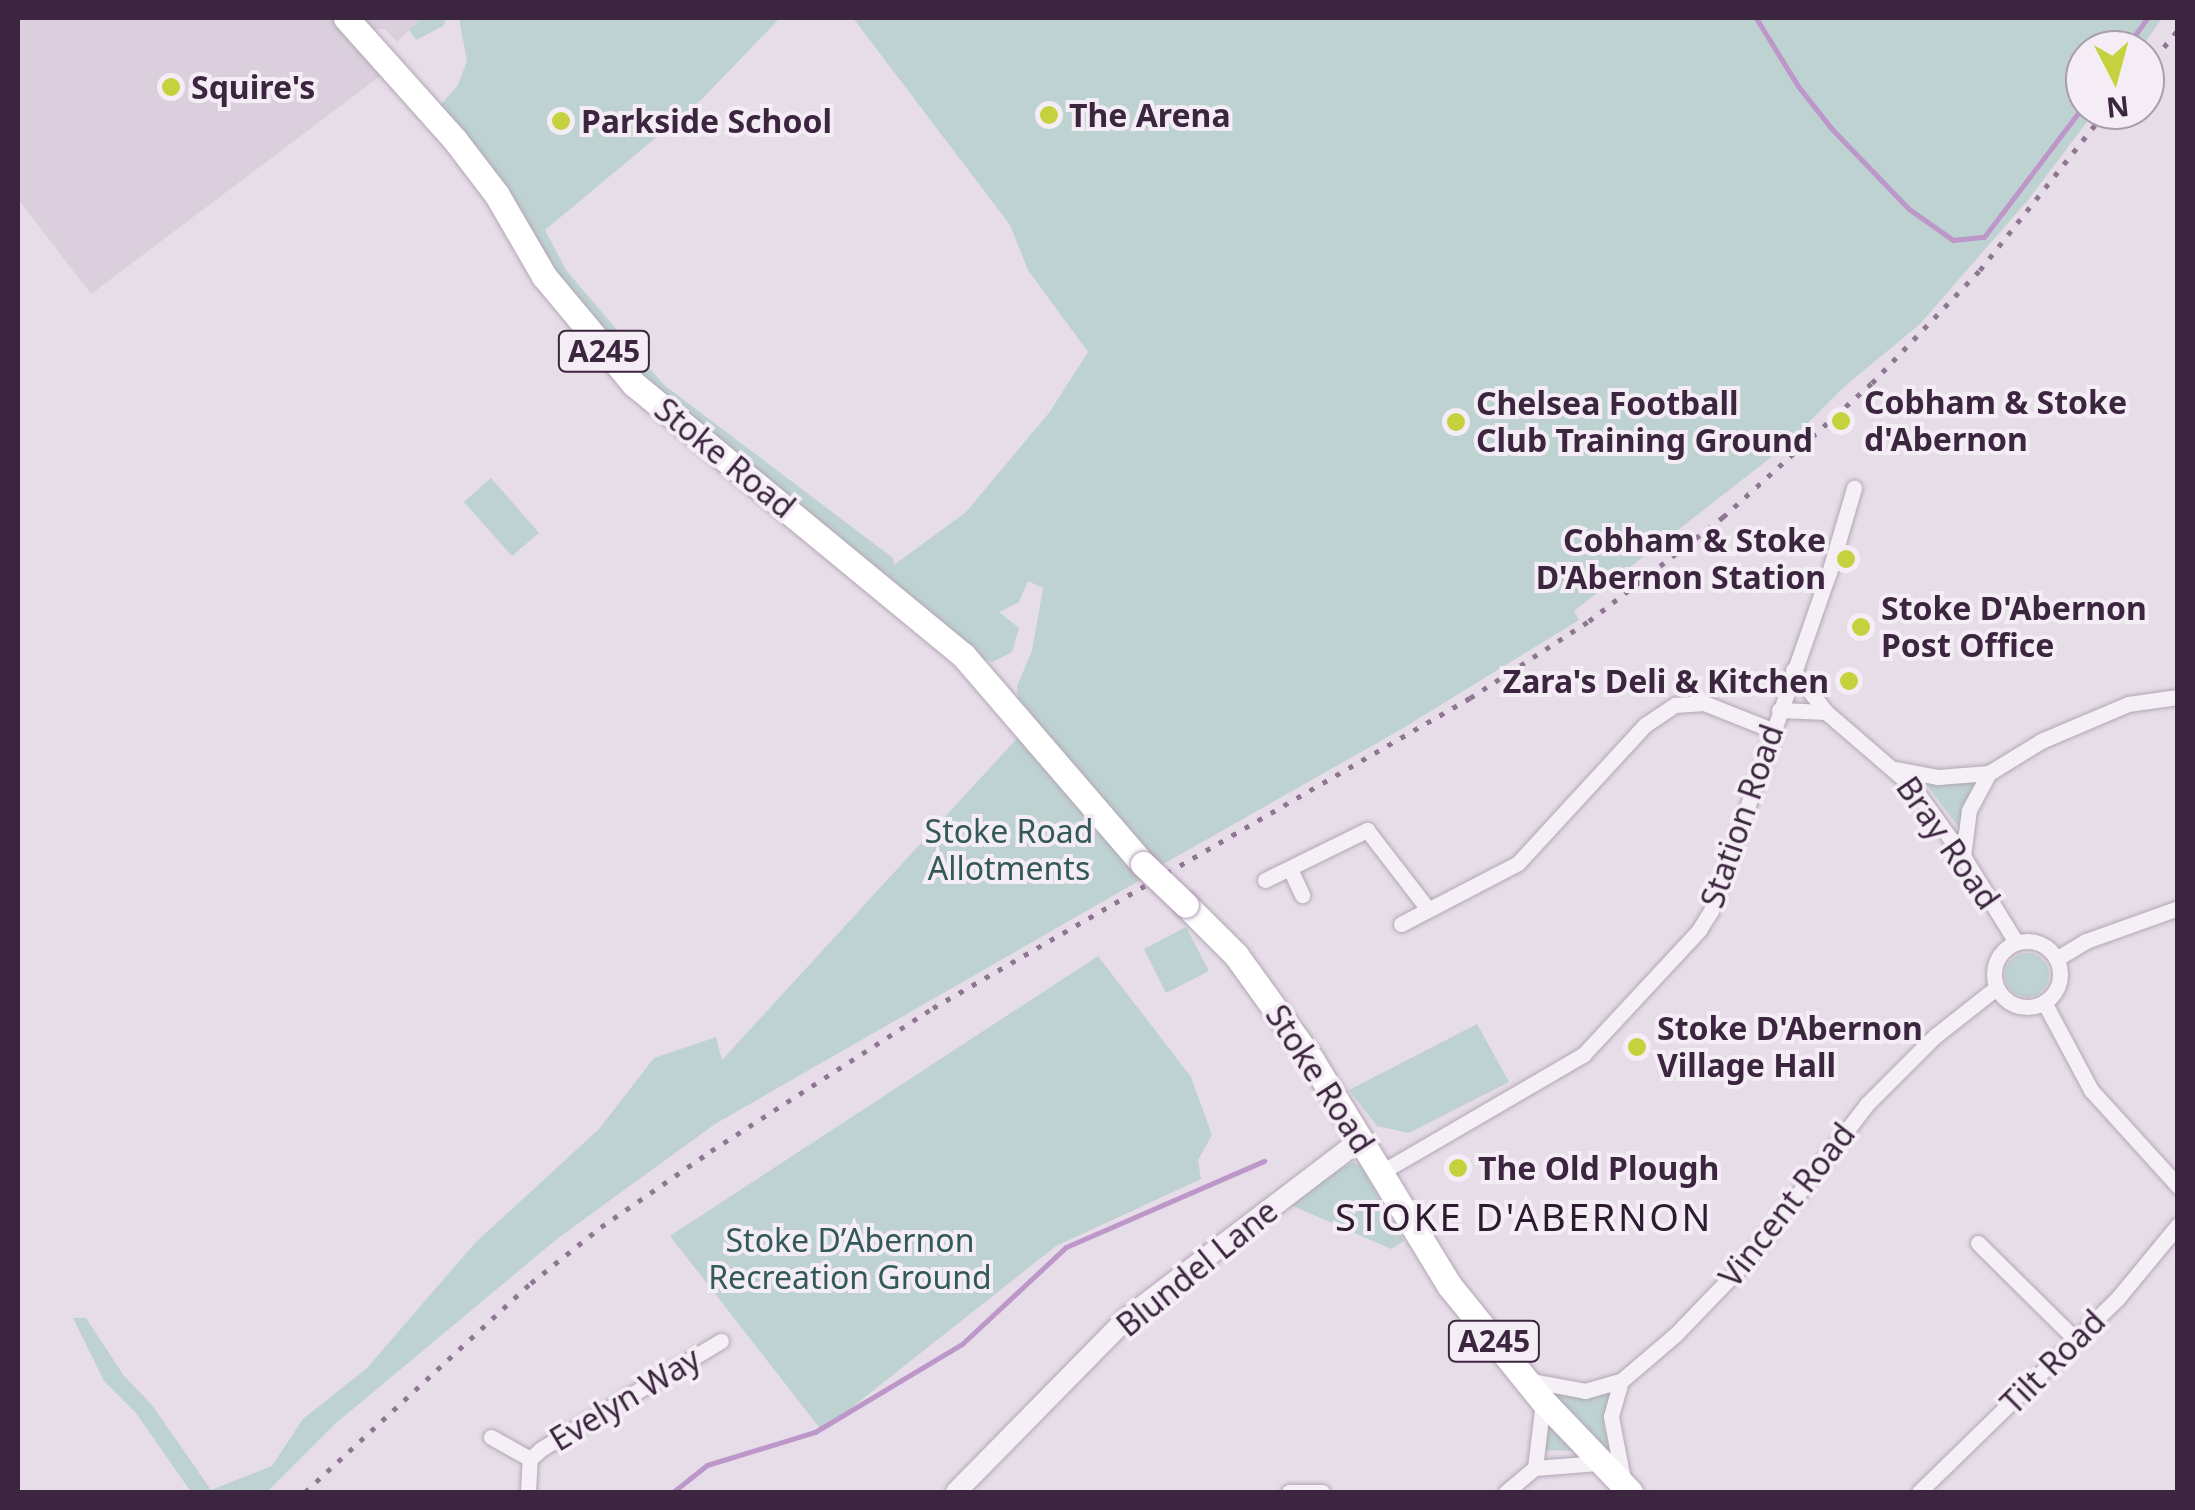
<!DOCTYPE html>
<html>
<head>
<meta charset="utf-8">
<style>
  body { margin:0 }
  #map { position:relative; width:2195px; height:1510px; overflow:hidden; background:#e6dde8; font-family:"Noto Sans",sans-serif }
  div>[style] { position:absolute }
  .built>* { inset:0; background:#dbcfdd }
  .green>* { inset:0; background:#bed2d2 }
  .round { border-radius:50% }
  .stream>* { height:5px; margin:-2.5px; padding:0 2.5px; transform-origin:2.5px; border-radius:2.5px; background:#bd97c9 }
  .roads { filter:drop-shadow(0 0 2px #b3a6b5) drop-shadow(0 0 2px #b3a6b5) }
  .minor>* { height:15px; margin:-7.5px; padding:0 7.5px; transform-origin:7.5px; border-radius:7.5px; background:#f5f0f6 }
  .minor>.ring { margin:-7.5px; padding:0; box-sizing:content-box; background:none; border:15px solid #f5f0f6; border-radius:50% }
  .tertiary>* { height:20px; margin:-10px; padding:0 10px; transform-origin:10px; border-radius:10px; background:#f5f0f6 }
  .primary>* { height:25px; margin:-12.5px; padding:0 12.5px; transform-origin:12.5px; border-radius:12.5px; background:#fff }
  .rail>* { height:5px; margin-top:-2.5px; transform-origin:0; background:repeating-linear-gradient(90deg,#8e7692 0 5px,transparent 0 15px) }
  .bridges { filter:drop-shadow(0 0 2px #b09cb4) drop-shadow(0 0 2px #b09cb4) }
  .primary-bridge>* { height:25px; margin:-12.5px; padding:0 12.5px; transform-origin:12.5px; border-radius:12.5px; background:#fff }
  .dots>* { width:28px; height:28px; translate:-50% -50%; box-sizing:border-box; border:5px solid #f4edf5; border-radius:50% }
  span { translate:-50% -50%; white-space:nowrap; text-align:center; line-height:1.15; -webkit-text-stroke:8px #f4edf5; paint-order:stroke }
  .shield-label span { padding:2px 8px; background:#f4edf5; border:2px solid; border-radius:8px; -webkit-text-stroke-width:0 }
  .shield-label { font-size:30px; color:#3c263f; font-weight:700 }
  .poi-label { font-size:32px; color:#3c263f; font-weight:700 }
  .left { translate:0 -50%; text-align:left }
  .right { translate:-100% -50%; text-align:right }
  .street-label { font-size:32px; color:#3c263f }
  .park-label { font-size:32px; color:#33595b }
  .quarter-label { font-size:38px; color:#2d1930; letter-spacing:2.5px }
  .frame { position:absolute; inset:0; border:20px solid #3c263f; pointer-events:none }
  .north { position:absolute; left:2065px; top:30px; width:100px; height:100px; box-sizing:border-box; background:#f4edf5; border:2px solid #aa9dac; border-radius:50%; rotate:174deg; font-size:28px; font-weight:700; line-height:40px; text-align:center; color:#3c263f }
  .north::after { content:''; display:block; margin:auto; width:35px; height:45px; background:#c5d23d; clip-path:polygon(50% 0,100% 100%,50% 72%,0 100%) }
</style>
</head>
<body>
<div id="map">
  <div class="built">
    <i style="clip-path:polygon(18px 18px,336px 18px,383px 74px,91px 294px,18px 199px)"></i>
    <i style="clip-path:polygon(356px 18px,422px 18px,397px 42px,385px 29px,366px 30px)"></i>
  </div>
  <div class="green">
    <i style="clip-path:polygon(422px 18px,447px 18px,443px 26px,416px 40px,409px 30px)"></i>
    <i style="clip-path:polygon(459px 18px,780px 18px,701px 100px,545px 230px,566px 270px,664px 385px,893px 558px,894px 565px,966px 512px,1049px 413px,1088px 352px,1028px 270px,1010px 225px,853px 18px,2162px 18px,2140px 50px,2085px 50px,2085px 110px,2096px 110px,2028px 200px,1920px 324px,1844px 387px,1783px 448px,1574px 611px,1579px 620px,1400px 730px,1158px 867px,1018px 700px,1017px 686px,1032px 651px,1043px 588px,1028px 581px,1019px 602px,999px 612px,1019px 628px,1012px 652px,993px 662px,979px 657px,594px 335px,439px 107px,458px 85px,467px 61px)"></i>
    <i style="clip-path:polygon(491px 478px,539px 533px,512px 556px,464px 502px)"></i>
    <i style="clip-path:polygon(1021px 734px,1142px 879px,715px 1124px,558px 1238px,336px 1423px,267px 1492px,191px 1492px,136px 1413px,104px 1381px,73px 1318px,86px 1318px,124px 1376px,152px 1405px,211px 1490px,272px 1466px,303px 1419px,367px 1368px,475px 1243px,599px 1129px,654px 1058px,716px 1037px,722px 1060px)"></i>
    <i style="clip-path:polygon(1923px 780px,1977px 781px,1960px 829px)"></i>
    <i style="clip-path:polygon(1186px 927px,1209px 971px,1166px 993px,1144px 949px)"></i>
    <i class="round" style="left:2005px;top:953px;width:44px;height:44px"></i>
    <i style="clip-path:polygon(1098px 956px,1191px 1077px,1212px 1135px,1198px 1160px,1201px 1179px,1056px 1246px,822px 1431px,670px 1236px)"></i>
    <i style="clip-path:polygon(1477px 1024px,1509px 1082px,1409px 1133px,1377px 1126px,1349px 1090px)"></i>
    <i style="clip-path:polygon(1353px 1162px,1361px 1166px,1404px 1241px,1391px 1249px,1284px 1202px)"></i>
    <i style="clip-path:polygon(1544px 1389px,1611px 1390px,1604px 1426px,1613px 1464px)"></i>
    <i style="clip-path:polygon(1547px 1418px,1577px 1451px,1542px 1450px)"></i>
  </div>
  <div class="stream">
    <i style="left:1756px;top:18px;width:80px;rotate:58.3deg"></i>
    <i style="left:1798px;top:86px;width:53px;rotate:51.8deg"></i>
    <i style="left:1831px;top:128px;width:112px;rotate:46.1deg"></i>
    <i style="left:1909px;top:209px;width:54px;rotate:35.2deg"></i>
    <i style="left:1953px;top:240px;width:31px;rotate:-6deg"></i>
    <i style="left:1984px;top:237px;width:167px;rotate:-52.8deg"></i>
    <i style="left:2124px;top:50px;width:39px;rotate:-54deg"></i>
    <i style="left:673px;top:1492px;width:43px;rotate:-38.5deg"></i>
    <i style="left:707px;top:1465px;width:113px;rotate:-17deg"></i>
    <i style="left:815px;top:1432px;width:171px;rotate:-30.9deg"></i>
    <i style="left:962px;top:1344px;width:142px;rotate:-43deg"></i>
    <i style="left:1066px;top:1247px;width:216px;rotate:-23.5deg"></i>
  </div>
  <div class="roads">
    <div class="minor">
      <i style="left:1793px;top:670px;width:53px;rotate:51.8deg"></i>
      <i style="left:1826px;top:712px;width:115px;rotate:40.8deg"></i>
      <i style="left:1913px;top:787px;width:85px;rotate:54.1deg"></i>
      <i style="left:1963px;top:856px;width:101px;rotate:58.4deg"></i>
      <i style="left:1779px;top:710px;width:47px;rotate:2.4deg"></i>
      <i style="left:1896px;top:769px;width:43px;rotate:10.8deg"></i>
      <i style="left:1938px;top:777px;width:51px;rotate:-4.5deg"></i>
      <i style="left:1989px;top:773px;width:61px;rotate:-31.6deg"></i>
      <i style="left:2041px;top:741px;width:95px;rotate:-23deg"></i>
      <i style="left:2128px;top:704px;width:50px;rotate:-8deg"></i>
      <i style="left:1963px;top:856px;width:46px;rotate:-82.6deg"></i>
      <i style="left:1969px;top:810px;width:42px;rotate:-61.6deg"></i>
      <i style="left:1290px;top:869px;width:29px;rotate:65deg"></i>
      <i style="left:1265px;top:880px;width:114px;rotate:-26.1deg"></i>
      <i style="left:1367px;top:830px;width:98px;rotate:52.4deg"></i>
      <i style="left:1401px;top:924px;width:132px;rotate:-27.5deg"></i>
      <i style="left:1518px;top:863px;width:188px;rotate:-47.4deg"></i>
      <i style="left:1645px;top:725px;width:36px;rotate:-34deg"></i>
      <i style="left:1675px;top:705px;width:29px;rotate:-4deg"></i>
      <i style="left:1704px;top:703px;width:73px;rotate:21.7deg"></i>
      <i class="ring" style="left:1994px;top:941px;width:51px;height:51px"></i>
      <i style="left:2056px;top:959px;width:35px;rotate:-31deg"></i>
      <i style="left:2086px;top:941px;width:98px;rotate:-19.7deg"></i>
      <i style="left:2044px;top:1002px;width:100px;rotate:61.9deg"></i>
      <i style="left:2091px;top:1090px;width:130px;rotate:47.8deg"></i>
      <i style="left:1380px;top:1173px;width:235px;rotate:-30.2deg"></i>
      <i style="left:1583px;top:1055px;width:171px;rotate:-47.1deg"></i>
      <i style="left:1699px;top:930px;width:22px;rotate:-58deg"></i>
      <i style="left:1711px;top:911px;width:358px;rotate:-70.8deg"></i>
      <i style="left:1829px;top:573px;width:89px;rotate:-73.6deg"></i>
      <i style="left:1978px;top:1243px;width:138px;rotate:44.7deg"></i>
      <i style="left:1527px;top:1380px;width:59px;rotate:10.7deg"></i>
      <i style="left:1585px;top:1391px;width:37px;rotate:-16deg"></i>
      <i style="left:1621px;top:1381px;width:72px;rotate:-40.5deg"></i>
      <i style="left:1676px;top:1334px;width:107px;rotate:-46.1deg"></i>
      <i style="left:1750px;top:1257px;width:193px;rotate:-52.6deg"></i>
      <i style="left:1867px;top:1104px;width:96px;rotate:-45deg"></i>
      <i style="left:1935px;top:1036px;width:78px;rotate:-38.2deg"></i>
      <i style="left:1621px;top:1381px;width:37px;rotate:106deg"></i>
      <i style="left:1611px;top:1417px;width:63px;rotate:79deg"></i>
      <i style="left:491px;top:1437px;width:45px;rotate:29.4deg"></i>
      <i style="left:1535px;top:1468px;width:67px;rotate:-83.2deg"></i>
      <i style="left:528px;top:1492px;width:33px;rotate:-87deg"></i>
      <i style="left:530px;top:1459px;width:15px;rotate:-42deg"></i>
      <i style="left:541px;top:1449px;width:210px;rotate:-31deg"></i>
      <i style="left:1289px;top:1492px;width:33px"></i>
      <i style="left:1506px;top:1492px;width:38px;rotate:-40deg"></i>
      <i style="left:1535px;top:1468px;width:63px;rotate:-4.5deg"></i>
      <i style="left:1919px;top:1492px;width:277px;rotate:-44.3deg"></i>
      <i style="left:2117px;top:1299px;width:96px;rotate:-50.5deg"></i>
    </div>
    <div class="tertiary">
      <i style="left:956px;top:1492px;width:245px;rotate:-45.5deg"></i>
      <i style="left:1128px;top:1317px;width:294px;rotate:-37.3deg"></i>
    </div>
    <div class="primary">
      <i style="left:346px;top:18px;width:164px;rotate:48.2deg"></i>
      <i style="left:455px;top:140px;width:69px;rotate:52.6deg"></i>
      <i style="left:497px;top:195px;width:94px;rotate:59.9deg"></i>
      <i style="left:544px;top:276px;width:141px;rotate:50.2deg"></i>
      <i style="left:634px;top:384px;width:426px;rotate:39.5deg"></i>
      <i style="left:963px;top:655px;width:276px;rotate:49.3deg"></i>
      <i style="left:1186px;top:905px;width:71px;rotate:45deg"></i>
      <i style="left:1236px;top:955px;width:128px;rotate:54.2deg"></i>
      <i style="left:1311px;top:1059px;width:265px;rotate:58.6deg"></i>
      <i style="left:1449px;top:1285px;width:149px;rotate:51deg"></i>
      <i style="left:1543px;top:1401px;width:126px;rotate:46.3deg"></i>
    </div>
  </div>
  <div class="rail">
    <i style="left:2145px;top:70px;width:52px;rotate:-50.5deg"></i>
    <i style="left:305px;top:1492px;width:308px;rotate:-42.8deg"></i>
    <i style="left:531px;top:1283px;width:90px;rotate:-38.7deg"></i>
    <i style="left:601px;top:1227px;width:134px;rotate:-34.6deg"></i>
    <i style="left:711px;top:1151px;width:264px;rotate:-32.8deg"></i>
    <i style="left:933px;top:1008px;width:620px;rotate:-30deg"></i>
    <i style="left:1470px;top:698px;width:142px;rotate:-32.9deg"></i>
    <i style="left:1589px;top:621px;width:170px;rotate:-37.8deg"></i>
    <i style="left:1723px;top:517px;width:200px;rotate:-42deg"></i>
    <i style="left:1872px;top:383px;width:156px;rotate:-46.3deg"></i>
    <i style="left:1980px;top:270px;width:204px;rotate:-51.6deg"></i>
  </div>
  <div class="bridges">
    <div class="primary-bridge">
      <i style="left:1143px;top:864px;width:59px;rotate:43.6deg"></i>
    </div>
  </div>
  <div class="dots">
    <i style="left:171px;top:87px;background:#c5d23d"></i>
    <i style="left:1049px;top:115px;background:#c5d23d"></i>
    <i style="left:561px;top:121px;background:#c5d23d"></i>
    <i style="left:1841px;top:421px;background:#c5d23d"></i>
    <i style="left:1456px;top:422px;background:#c5d23d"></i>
    <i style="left:1846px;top:559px;background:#c5d23d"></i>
    <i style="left:1861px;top:627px;background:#c5d23d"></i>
    <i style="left:1849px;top:681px;background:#c5d23d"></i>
    <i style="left:1637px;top:1047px;background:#c5d23d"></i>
    <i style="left:1458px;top:1168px;background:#c5d23d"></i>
  </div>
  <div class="shield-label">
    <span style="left:604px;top:351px">A245</span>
    <span style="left:1494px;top:1341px">A245</span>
  </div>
  <div class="poi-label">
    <span class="left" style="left:191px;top:87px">Squire's</span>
    <span class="left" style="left:1069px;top:115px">The Arena</span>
    <span class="left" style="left:581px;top:121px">Parkside School</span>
    <span class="left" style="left:1864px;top:421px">Cobham &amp; Stoke<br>d'Abernon</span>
    <span class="left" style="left:1476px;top:422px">Chelsea Football<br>Club Training Ground</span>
    <span class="right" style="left:1826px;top:559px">Cobham &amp; Stoke<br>D'Abernon Station</span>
    <span class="left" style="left:1881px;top:627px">Stoke D'Abernon<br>Post Office</span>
    <span class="right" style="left:1829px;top:681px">Zara's Deli &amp; Kitchen</span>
    <span class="left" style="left:1657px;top:1047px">Stoke D'Abernon<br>Village Hall</span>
    <span class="left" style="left:1478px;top:1168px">The Old Plough</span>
  </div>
  <div class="street-label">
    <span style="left:725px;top:458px;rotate:39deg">Stoke Road</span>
    <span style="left:1742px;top:816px;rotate:-71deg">Station Road</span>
    <span style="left:1948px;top:843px;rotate:55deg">Bray Road</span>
    <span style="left:1320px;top:1079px;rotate:57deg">Stoke Road</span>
    <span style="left:1787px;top:1205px;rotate:-52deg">Vincent Road</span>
    <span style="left:1197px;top:1268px;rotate:-39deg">Blundel Lane</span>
    <span style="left:2053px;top:1362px;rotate:-45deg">Tilt Road</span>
    <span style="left:625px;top:1399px;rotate:-31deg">Evelyn Way</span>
  </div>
  <div class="park-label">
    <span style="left:1009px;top:850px">Stoke Road<br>Allotments</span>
    <span style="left:850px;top:1259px">Stoke D’Abernon<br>Recreation Ground</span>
  </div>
  <div class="quarter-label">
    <span style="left:1524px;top:1217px">STOKE D'ABERNON</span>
  </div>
  <div class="frame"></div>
  <div class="north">N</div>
</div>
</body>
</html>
